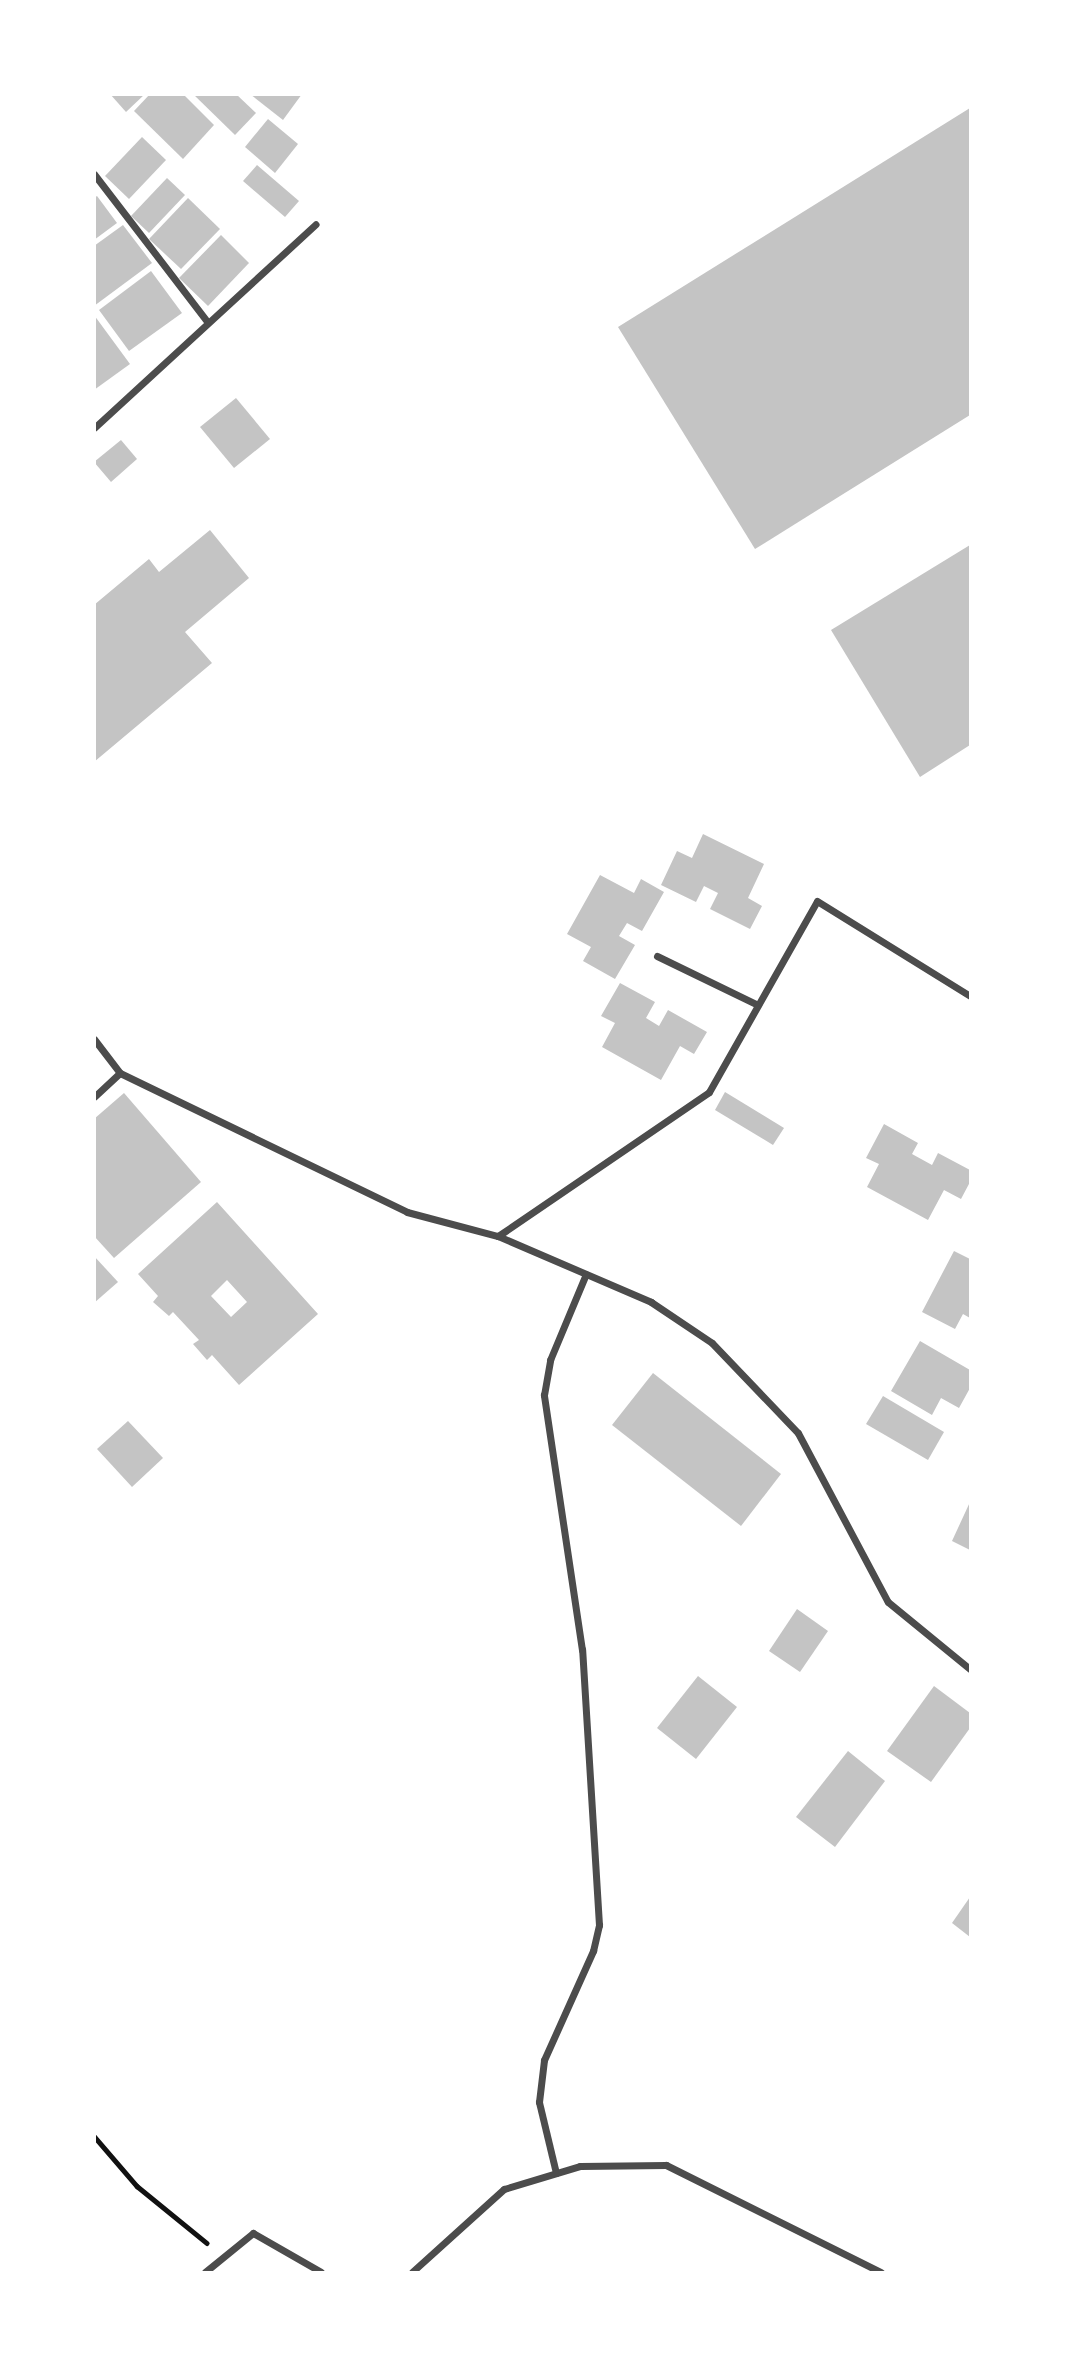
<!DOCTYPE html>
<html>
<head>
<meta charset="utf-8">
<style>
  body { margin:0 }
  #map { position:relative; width:1065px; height:2367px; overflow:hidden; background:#fff; font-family:Montserrat,sans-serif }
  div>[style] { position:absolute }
  .building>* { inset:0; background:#c4c4c4 }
  .path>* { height:4.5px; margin:-2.25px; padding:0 2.25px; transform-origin:2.25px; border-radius:2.25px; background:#111 }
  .minor>* { height:7px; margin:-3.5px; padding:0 3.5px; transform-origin:3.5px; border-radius:3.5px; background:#4c4c4c }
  span { translate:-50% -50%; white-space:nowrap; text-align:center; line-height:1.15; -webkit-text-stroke:7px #fff; paint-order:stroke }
  .frame { position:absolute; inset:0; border:96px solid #fff; pointer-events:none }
</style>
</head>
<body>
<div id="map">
  <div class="building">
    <i style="clip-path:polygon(110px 94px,145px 94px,126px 112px)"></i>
    <i style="clip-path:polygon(150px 94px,183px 94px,214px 125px,183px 159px,134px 111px)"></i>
    <i style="clip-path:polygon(193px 94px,236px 94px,256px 113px,235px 135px)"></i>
    <i style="clip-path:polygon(250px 94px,302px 94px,283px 120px)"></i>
    <i style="clip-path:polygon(970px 108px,970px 415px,755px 549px,618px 327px)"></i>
    <i style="clip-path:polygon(268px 119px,298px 144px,275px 173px,245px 147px)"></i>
    <i style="clip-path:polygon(142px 137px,166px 160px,129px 199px,105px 176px)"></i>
    <i style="clip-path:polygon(257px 165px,299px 201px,285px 217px,243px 181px)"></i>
    <i style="clip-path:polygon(167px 178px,185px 195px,149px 233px,131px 216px)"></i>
    <i style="clip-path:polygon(97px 196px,117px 223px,94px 240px,94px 198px)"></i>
    <i style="clip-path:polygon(188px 198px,220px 229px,181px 269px,149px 239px)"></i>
    <i style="clip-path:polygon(123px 225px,152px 263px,94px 306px,94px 246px)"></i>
    <i style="clip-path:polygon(221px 235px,249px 263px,208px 306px,179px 278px)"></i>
    <i style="clip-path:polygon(151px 271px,182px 313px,129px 351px,99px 310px)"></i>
    <i style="clip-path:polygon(94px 315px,130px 364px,94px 390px)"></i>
    <i style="clip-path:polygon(236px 398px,270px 439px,234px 468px,200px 427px)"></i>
    <i style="clip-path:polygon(121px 440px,137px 459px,111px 482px,94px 462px)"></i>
    <i style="clip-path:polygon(210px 530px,249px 578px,185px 632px,212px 663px,94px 762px,94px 605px,149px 559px,159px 572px)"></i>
    <i style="clip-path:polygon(970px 545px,970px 745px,920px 777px,831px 630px)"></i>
    <i style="clip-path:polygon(703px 834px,764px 864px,748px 898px,762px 906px,750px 929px,710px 909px,718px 893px,704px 886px,696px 902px,661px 885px,677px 851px,692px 858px)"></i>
    <i style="clip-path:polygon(600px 875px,634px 893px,641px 879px,664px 892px,642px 931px,627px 923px,619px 936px,635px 945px,615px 979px,583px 961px,591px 947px,567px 934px)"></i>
    <i style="clip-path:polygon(620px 983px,655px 1002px,646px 1018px,659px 1026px,668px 1010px,707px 1032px,694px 1054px,680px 1046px,661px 1080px,602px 1047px,615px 1023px,601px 1016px)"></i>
    <i style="clip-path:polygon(725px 1092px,784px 1128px,773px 1145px,715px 1110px)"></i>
    <i style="clip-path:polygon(124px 1093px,201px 1182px,114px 1258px,94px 1236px,94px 1119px)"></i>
    <i style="clip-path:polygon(884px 1124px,918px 1143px,912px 1154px,932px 1165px,938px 1153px,970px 1170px,970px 1182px,961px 1199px,944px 1190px,928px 1220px,867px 1187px,879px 1164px,866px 1158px)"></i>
    <i style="clip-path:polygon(evenodd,217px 1202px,318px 1314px,239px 1385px,212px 1355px,207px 1360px,193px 1344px,199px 1340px,173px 1312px,169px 1316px,153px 1302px,158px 1296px,138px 1274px,217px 1202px,227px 1280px,247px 1302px,231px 1317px,211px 1296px,227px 1280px)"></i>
    <i style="clip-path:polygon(954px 1251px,970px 1259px,970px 1318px,963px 1314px,955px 1329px,922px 1312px)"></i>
    <i style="clip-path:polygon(94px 1256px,118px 1282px,94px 1303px)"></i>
    <i style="clip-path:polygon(920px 1341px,970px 1370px,970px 1388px,959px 1408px,941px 1398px,932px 1415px,891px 1391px)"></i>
    <i style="clip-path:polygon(653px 1373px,781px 1474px,741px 1526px,612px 1425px)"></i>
    <i style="clip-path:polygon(883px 1396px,944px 1432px,928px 1460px,866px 1424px)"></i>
    <i style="clip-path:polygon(128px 1421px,163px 1458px,132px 1487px,97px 1449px)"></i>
    <i style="clip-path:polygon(970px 1502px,970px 1550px,952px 1541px)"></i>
    <i style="clip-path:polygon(797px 1609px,828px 1631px,800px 1672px,769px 1651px)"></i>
    <i style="clip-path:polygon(698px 1676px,737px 1707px,696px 1759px,657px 1728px)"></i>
    <i style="clip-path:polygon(934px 1686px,970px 1713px,970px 1728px,931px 1782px,887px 1751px)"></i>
    <i style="clip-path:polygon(848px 1751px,885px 1781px,835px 1847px,796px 1817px)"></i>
    <i style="clip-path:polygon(970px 1897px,970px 1937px,952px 1923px)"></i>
  </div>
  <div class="path">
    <i style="left:94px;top:2136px;width:66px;rotate:49.3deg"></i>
    <i style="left:137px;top:2186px;width:90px;rotate:39.2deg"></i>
  </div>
  <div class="minor">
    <i style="left:94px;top:174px;width:185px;rotate:52.5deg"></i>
    <i style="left:94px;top:428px;width:301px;rotate:-42.6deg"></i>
    <i style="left:657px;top:956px;width:112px;rotate:25.9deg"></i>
    <i style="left:94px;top:1039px;width:43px;rotate:52.6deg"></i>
    <i style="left:120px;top:1073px;width:319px;rotate:25.8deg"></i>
    <i style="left:407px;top:1212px;width:94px;rotate:14.8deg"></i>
    <i style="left:498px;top:1236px;width:167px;rotate:23.3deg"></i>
    <i style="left:651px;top:1302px;width:73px;rotate:33.9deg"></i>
    <i style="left:712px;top:1343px;width:124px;rotate:46.3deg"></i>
    <i style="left:798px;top:1433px;width:191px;rotate:62deg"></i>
    <i style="left:888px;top:1602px;width:106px;rotate:39.3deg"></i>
    <i style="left:94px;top:1097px;width:35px;rotate:-43deg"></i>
    <i style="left:498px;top:1236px;width:255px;rotate:-34.3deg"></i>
    <i style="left:709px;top:1092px;width:219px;rotate:-60.5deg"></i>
    <i style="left:817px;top:901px;width:180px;rotate:31.8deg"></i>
    <i style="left:556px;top:2173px;width:73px;rotate:-103.5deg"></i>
    <i style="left:539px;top:2102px;width:42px;rotate:-83.2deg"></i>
    <i style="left:544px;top:2060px;width:120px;rotate:-65.8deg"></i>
    <i style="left:593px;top:1951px;width:27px;rotate:-77deg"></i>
    <i style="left:599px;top:1925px;width:276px;rotate:-93.5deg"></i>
    <i style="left:582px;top:1650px;width:258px;rotate:-98.5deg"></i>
    <i style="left:544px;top:1395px;width:36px;rotate:-80deg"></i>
    <i style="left:550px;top:1360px;width:93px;rotate:-67.3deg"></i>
    <i style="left:205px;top:2272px;width:62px;rotate:-39.1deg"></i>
    <i style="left:253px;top:2233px;width:78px;rotate:29.8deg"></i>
    <i style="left:412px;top:2272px;width:124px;rotate:-42.1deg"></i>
    <i style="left:504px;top:2189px;width:79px;rotate:-16.8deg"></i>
    <i style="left:580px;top:2166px;width:86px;rotate:-0.7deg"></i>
    <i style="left:666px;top:2165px;width:240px;rotate:26.5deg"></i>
  </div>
  <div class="frame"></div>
</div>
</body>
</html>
